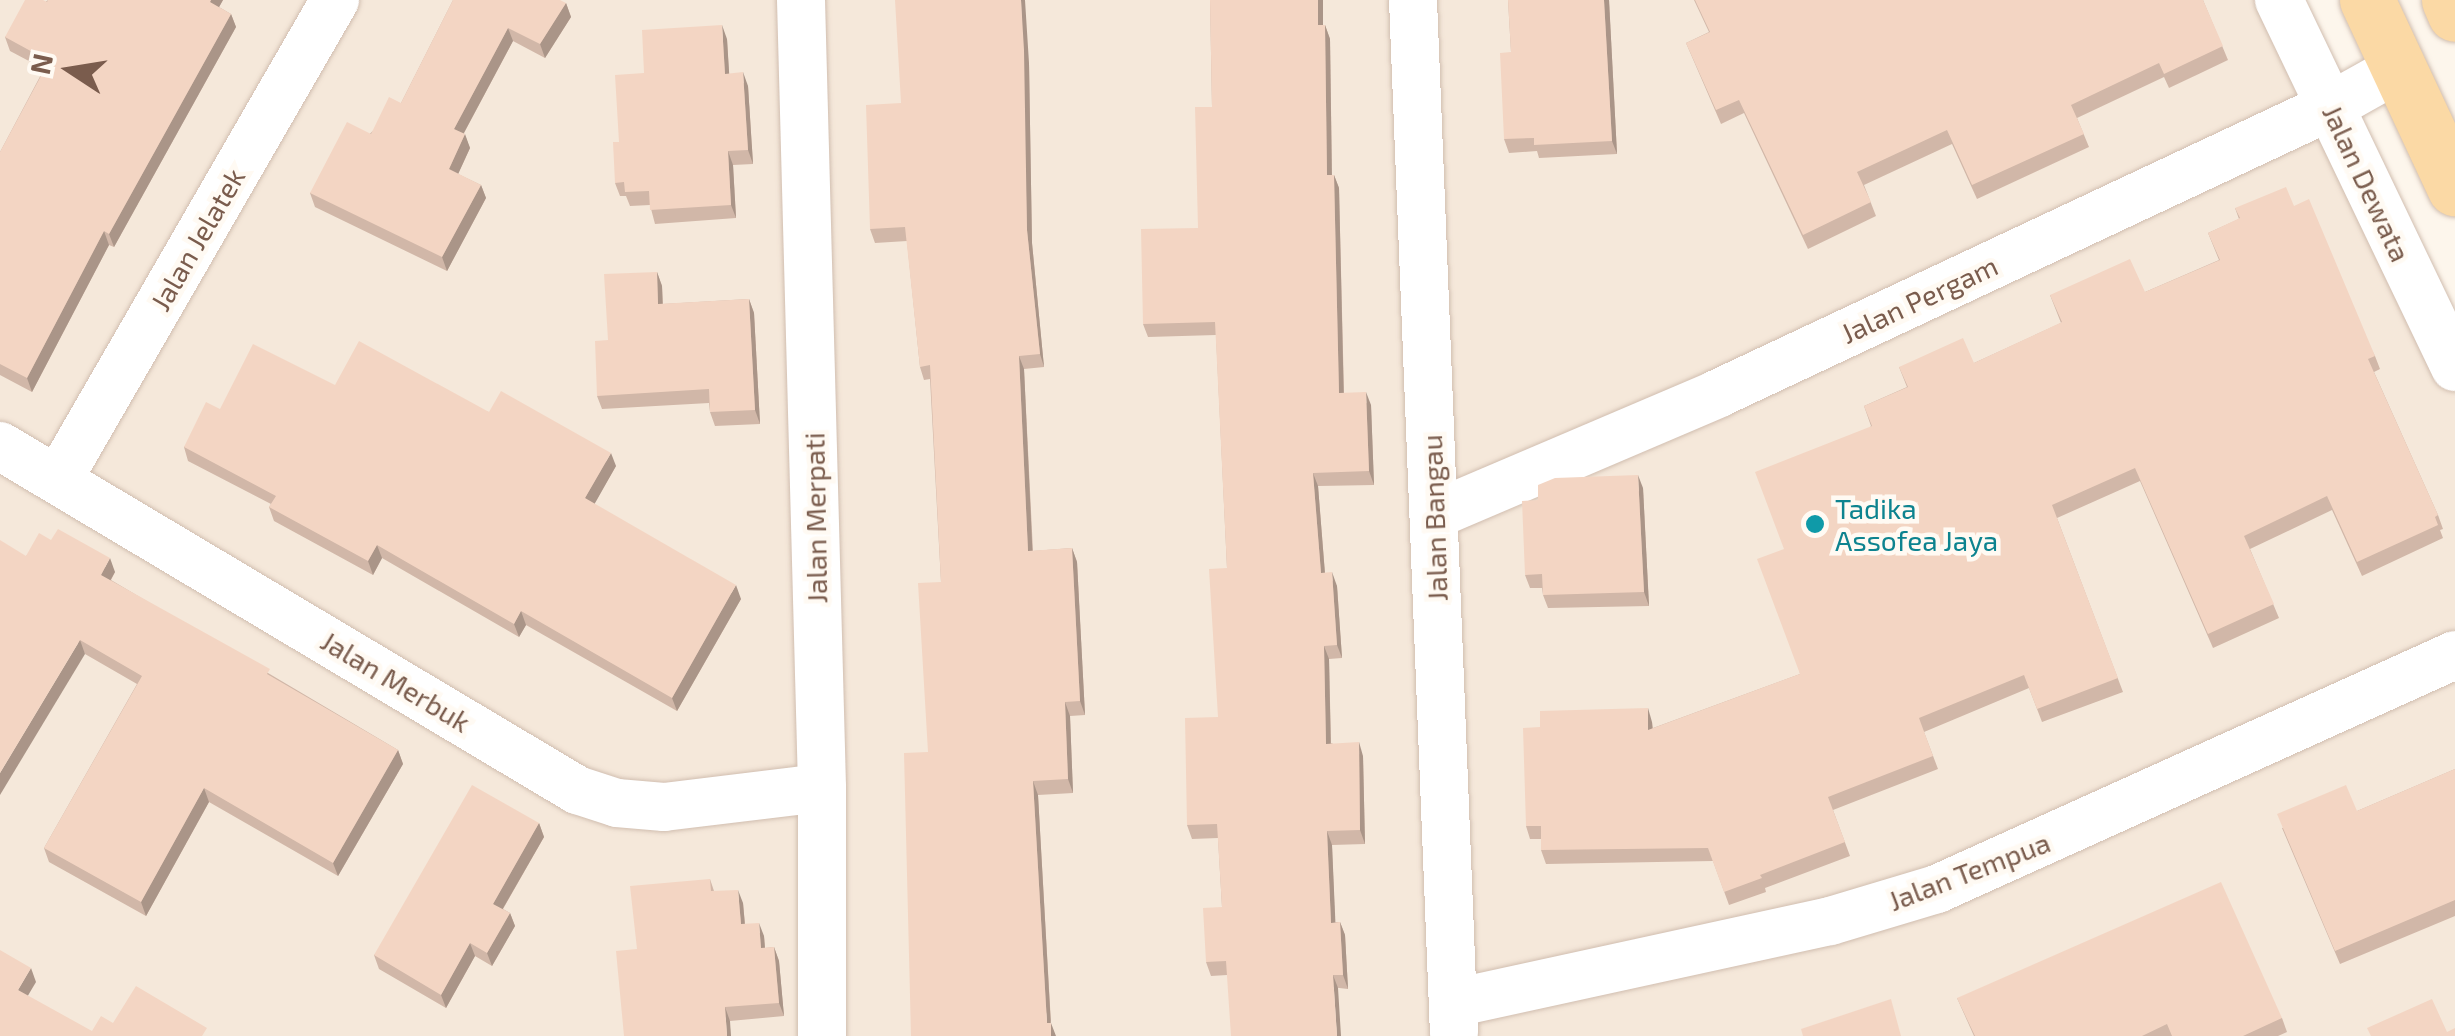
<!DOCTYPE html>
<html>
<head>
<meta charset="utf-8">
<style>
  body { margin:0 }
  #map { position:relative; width:2455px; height:1036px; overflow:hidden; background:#fdf6ec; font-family:"Exo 2",sans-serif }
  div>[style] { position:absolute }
  .residential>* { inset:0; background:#f5e8da }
  .roads { filter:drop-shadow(0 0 2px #d1beb0) drop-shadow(0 0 2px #d1beb0) }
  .minor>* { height:48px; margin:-24px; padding:0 24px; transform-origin:24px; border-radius:24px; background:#fff }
  .primary>* { height:55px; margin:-27.5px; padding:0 27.5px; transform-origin:27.5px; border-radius:27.5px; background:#fbd9a5 }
  .wall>* { inset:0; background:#d1b7a8 }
  .shaded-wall>* { inset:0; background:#aa9588 }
  .building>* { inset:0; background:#f3d5c3 }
  .dots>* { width:28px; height:28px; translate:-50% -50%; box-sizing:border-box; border:5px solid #fffaf3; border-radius:50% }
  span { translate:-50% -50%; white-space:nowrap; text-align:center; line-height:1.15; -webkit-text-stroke:9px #fffaf3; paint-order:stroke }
  .street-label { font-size:28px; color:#7a5c4d }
  .culture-label { font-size:28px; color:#0d838f }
  .left { translate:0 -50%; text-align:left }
  .north { position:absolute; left:20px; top:20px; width:100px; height:100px; -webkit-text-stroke:8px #fffaf3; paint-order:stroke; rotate:282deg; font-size:28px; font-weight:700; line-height:40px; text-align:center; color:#7a5c4d }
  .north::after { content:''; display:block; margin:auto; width:35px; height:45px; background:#7a5c4d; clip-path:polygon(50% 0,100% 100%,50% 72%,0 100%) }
</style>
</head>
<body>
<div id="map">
  <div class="residential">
    <i style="clip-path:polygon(0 0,2284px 0,2455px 347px,2455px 1036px,0 1036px)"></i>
  </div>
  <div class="roads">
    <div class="minor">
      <i style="left:801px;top:0;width:788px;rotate:88.47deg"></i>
      <i style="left:822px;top:788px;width:248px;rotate:90deg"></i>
      <i style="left:1413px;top:0;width:1034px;rotate:87.73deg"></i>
      <i style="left:2279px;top:0;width:407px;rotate:64.4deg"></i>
      <i style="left:0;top:446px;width:672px;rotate:30.8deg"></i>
      <i style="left:577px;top:790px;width:42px;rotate:18deg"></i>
      <i style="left:617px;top:803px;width:47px;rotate:4.9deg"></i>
      <i style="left:664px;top:807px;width:159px;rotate:-6.9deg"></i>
      <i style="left:59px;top:478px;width:552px;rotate:-60deg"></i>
      <i style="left:1434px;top:515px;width:308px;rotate:-23.1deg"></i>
      <i style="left:1717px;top:394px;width:678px;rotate:-25.13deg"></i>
      <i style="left:2331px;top:106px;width:76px;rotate:-29.3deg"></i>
      <i style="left:1454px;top:1003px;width:385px;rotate:-12.3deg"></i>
      <i style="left:1830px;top:921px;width:112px;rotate:-16.7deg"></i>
      <i style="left:1937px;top:889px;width:568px;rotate:-24.31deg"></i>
    </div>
    <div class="primary">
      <i style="left:2367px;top:0;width:208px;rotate:65deg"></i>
      <i style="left:2449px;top:0;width:15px;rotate:67deg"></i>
    </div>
  </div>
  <div class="wall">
    <i style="clip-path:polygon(48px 0,223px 0,219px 7px,231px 14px,236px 27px,114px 247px,109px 245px,32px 392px,0 375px,0 152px,44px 69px,10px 51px,5px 37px)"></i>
    <i style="clip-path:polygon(453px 0,566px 3px,571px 17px,545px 58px,513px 41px,464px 133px,470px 148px,458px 174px,481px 185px,486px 198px,447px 271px,315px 207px,310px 193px,401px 103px)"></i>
    <i style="clip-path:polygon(1210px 0,1323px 0,1323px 25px,1325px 25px,1330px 39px,1332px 175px,1334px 175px,1339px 188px,1344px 393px,1371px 405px,1374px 485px,1318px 486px,1325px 573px,1337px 586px,1342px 658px,1329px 659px,1331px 743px,1363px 756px,1365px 844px,1332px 845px,1335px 922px,1340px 922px,1345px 935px,1348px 989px,1227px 975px,1211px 976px,1206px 962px,1222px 907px,1218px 838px,1192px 839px,1187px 825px,1218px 717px,1227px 568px,1216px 335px,1148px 337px,1143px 324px,1198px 228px,1212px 107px)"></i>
    <i style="clip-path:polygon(1508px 0,1609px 0,1617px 154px,1539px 158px,1537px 151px,1509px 153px,1504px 139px,1511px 52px)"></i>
    <i style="clip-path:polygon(1694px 0,2203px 0,2228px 60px,2169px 88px,2164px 77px,2077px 118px,2089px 147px,1977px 199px,1952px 144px,1864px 185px,1876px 216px,1808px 249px,1744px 113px,1721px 124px,1686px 43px,1709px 32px)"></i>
    <i style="clip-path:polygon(727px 39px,729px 74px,748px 86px,753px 164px,733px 165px,736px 218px,655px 224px,650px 205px,630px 206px,626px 196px,620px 196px,615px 183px,619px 142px,644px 73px)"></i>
    <i style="clip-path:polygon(1029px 63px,1032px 243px,1044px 367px,1024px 369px,1033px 551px,1072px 548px,1077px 562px,1085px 715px,1070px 716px,1073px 793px,1038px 795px,1051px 1023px,928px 752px,941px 582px,930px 379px,924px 380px,920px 367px,907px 241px,875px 243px,870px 229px,901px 103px)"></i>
    <i style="clip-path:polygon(2294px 206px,2375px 356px,2380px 369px,2374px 372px,2438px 515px,2443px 529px,2440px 530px,2443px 538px,2362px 576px,2332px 510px,2250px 549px,2279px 618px,2213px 648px,2140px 481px,2057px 518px,2123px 692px,2042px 722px,2029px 688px,1924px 732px,1938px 769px,1833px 810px,1850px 856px,1765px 888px,1766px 892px,1729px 905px,1713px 861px,1546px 864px,1541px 850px,1541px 839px,1530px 839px,1526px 826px,1652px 722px,1653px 728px,1800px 674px,1784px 549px,1871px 426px,1864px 406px,1907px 387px,1899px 367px,1974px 363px,2061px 323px,2050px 295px,2145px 292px,2219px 260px,2208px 233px,2239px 219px,2235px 208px)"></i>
    <i style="clip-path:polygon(657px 272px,662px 286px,663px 304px,749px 299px,754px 313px,760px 424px,715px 426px,710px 412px,709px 403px,602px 409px,597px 396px,608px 340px)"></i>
    <i style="clip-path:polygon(335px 385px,489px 412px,616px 466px,594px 504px,741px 599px,677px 711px,526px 625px,519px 637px,382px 558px,373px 575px,274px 521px,269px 507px,271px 504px,188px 461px,184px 447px,220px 409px)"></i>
    <i style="clip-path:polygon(1643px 488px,1649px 606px,1548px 608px,1543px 595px,1542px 588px,1530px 588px,1525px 575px)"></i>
    <i style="clip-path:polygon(51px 540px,115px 572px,111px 580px,398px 750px,403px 764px,338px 876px,209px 802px,146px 916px,49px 862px,44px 848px,137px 684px,85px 654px,26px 556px)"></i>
    <i style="clip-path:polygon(2455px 769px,2455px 916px,2340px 964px,2282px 828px,2357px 811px)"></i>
    <i style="clip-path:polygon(539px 823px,544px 837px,503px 909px,510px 913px,515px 926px,492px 966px,475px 956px,446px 1008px,379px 969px,374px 955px)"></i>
    <i style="clip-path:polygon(710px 879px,714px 891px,743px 903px,745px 924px,764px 936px,765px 948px,774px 947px,779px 961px,784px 1016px,730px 1021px,637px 949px)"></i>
    <i style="clip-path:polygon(1957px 998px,2282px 1018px,2287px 1032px,2278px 1036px,1974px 1036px)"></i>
  </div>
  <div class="shaded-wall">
    <i style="clip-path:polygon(211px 0,223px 0,214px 16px,210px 2px)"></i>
    <i style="clip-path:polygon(1021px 0,1025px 0,1029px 63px,1032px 243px,1044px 367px,1040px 354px,1027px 230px)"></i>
    <i style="clip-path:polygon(1318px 0,1323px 0,1323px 39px,1318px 25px)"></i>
    <i style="clip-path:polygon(1604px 0,1609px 0,1617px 154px,1612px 141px)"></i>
    <i style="clip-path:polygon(566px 3px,571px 17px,545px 58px,540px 44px)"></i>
    <i style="clip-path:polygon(231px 14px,236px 27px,114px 247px,109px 234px)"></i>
    <i style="clip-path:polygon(722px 25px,727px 39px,730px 87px,725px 74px)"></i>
    <i style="clip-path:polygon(1325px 25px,1330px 39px,1332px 189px,1327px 175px)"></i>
    <i style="clip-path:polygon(508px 28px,513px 41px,459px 142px,454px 129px)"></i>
    <i style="clip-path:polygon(743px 72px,748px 86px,753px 164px,748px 150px)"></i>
    <i style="clip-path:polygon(465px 134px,470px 148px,454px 183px,449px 169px)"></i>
    <i style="clip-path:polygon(728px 151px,733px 165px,736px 218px,731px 205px)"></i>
    <i style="clip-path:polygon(1334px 175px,1339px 188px,1344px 407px,1339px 393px)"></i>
    <i style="clip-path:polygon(481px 185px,486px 198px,447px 271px,442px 257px)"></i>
    <i style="clip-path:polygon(104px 231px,109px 245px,32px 392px,27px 378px)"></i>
    <i style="clip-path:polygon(657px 272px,662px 286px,663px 317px,658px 304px)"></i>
    <i style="clip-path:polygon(749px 299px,754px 313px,760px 424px,755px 410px)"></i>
    <i style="clip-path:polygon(1019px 356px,1024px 369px,1033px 564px,1028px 551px)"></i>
    <i style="clip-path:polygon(1366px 392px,1371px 405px,1374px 485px,1369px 471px)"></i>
    <i style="clip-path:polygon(611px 453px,616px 466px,590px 512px,585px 498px)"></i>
    <i style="clip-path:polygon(1313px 473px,1318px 486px,1326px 587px,1321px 573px)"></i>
    <i style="clip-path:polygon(1638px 475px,1643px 488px,1649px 606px,1644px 592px)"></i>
    <i style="clip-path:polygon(377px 545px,382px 558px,373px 575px,368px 561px)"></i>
    <i style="clip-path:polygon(1072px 548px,1077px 562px,1085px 715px,1080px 701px)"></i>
    <i style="clip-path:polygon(110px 558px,115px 572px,106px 588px,101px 575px)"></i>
    <i style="clip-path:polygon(1332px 572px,1337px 586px,1342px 658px,1337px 645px)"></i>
    <i style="clip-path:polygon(736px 585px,741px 599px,677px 711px,672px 698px)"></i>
    <i style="clip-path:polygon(521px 611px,526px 625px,519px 637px,514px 624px)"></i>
    <i style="clip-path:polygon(80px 640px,85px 654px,0 795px,0 773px)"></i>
    <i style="clip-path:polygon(1324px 646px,1329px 659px,1331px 757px,1326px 744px)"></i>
    <i style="clip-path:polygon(1065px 702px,1070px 716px,1073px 793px,1068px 779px)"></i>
    <i style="clip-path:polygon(1648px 708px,1652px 722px,1653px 743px,1648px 730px)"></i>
    <i style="clip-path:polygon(1359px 742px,1363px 756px,1365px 844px,1360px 830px)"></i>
    <i style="clip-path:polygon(398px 750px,403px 764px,338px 876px,333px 863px)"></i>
    <i style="clip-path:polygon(1033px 781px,1038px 795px,1051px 1027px,1051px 1023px,1056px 1036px,1051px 1036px,1047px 1023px)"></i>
    <i style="clip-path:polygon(204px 788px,209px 802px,146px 916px,141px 902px)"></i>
    <i style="clip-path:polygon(539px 823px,544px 837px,498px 917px,493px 904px)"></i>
    <i style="clip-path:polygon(1327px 831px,1332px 845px,1336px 936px,1331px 923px)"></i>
    <i style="clip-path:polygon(738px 890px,743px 903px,746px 938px,741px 924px)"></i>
    <i style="clip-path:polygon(510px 913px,515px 926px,492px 966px,487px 953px)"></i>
    <i style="clip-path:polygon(1340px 922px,1345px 935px,1348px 989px,1343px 975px)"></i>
    <i style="clip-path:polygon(759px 923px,764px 936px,766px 962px,761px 948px)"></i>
    <i style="clip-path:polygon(470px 943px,475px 956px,446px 1008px,441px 995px)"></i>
    <i style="clip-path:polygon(774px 947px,779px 961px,784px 1016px,779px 1003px)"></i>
    <i style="clip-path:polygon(31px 968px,36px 982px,23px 1004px,18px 990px)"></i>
    <i style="clip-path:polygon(1333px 975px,1338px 988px,1341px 1036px,1337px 1036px)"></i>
    <i style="clip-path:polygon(725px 1007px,730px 1021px,731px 1036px,727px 1036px)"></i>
  </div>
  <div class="building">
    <i style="clip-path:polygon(25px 0,43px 0,47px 2px,48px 0,211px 0,210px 2px,231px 14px,109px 234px,104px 231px,27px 378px,0 364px,0 152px,49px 61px,5px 37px)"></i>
    <i style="clip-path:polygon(453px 0,560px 0,566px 3px,540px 44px,508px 28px,454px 129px,465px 134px,449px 169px,481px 185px,442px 257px,310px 193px,347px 122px,371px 134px,389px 97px,401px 103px)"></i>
    <i style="clip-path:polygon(895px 0,1021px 0,1024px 50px,1027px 230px,1040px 354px,1019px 356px,1028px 551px,1072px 548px,1080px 701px,1065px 702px,1068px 779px,1033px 781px,1047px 1023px,1051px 1023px,1051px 1036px,911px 1036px,904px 753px,928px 752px,918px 583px,941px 582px,930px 365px,920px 367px,905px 227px,870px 229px,866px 105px,901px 103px)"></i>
    <i style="clip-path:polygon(1210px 0,1318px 0,1318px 25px,1325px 25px,1327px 175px,1334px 175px,1339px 393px,1366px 392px,1369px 471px,1313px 473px,1321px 573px,1332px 572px,1337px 645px,1324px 646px,1326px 744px,1359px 742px,1360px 830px,1327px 831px,1331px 923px,1340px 922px,1343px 975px,1333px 975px,1337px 1036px,1231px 1036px,1226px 961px,1206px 962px,1203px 908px,1222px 907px,1217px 824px,1187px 825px,1185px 718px,1218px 717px,1209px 569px,1227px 568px,1215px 322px,1143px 324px,1141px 229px,1198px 228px,1195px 107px,1212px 107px)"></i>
    <i style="clip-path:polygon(1508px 0,1604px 0,1612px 141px,1534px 145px,1534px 138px,1504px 139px,1500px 53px,1511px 52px)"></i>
    <i style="clip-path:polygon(1695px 0,2203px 0,2223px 46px,2164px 74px,2159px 63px,2071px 105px,2084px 134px,1972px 185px,1947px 130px,1857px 172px,1871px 202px,1803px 235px,1739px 100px,1716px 110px,1686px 43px,1710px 32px)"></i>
    <i style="clip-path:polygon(722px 25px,725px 74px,743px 72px,748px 150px,728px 151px,731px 205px,650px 210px,649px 191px,625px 192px,624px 182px,615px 183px,613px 142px,619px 142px,615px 75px,644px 73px,642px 30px)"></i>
    <i style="clip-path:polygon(2286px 187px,2294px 206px,2309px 199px,2375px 356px,2368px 359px,2438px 515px,2435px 517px,2438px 525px,2357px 562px,2327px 496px,2244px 536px,2274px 604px,2208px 634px,2135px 468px,2052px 505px,2118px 678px,2037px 709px,2024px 675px,1919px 718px,1933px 756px,1828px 797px,1845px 842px,1760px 875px,1762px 878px,1724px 892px,1708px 848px,1541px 850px,1541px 826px,1526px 826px,1523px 728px,1540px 727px,1540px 711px,1648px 708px,1648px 730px,1800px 674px,1757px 559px,1784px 549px,1755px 472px,1872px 426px,1864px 406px,1908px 387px,1899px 367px,1963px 338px,1974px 363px,2062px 322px,2050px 295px,2130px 259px,2145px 292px,2220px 260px,2208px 233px,2240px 218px,2235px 208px)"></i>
    <i style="clip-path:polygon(657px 272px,658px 304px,749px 299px,755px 410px,710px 412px,709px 389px,597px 396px,595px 341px,608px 340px,604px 274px)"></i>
    <i style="clip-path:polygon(359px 341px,489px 412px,501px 391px,611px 453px,585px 498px,736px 585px,672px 698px,521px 611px,514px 624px,377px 545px,368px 561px,269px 507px,276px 496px,184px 447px,206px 402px,220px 409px,253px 344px,335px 385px)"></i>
    <i style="clip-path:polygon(1638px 475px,1644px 592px,1543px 595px,1542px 574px,1525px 575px,1522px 501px,1538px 500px,1538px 485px,1555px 478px)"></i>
    <i style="clip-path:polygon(58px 529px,110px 558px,101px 575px,270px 669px,267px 674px,398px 750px,333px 863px,204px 788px,141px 902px,44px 848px,142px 676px,80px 640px,0 773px,0 540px,26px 556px,39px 533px,51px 540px)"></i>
    <i style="clip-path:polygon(2455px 769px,2455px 900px,2335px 951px,2277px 814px,2346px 785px,2357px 811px)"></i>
    <i style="clip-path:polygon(472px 785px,539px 823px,493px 904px,510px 913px,487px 953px,470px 943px,441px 995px,374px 955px)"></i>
    <i style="clip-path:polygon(710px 879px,711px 891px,738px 890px,741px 924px,759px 923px,761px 948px,774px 947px,779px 1003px,725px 1007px,727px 1036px,624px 1036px,616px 951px,637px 949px,630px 886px)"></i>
    <i style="clip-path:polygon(2221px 882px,2282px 1018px,2243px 1036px,2172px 1036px,2167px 1024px,2142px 1036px,1975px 1036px,1957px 998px)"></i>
    <i style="clip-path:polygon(0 950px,31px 968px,18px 990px,92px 1031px,101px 1016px,113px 1023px,136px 986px,207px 1028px,202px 1036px,0 1036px)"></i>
    <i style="clip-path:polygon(1891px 999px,1901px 1036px,1803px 1036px,1801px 1029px)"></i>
    <i style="clip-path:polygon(2432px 999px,2447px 1032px,2455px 1028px,2455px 1036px,2371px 1036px,2367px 1028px)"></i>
  </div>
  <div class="dots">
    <i style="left:1815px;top:524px;background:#0f9aa8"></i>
  </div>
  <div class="street-label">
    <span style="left:2367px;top:183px;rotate:65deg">Jalan Dewata</span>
    <span style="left:197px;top:239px;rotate:-60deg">Jalan Jelatek</span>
    <span style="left:1919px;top:299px;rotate:-25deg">Jalan Pergam</span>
    <span style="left:815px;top:518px;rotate:-91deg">Jalan Merpati</span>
    <span style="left:1434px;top:518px;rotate:-92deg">Jalan Bangau</span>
    <span style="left:396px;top:681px;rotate:31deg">Jalan Merbuk</span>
    <span style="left:1969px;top:871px;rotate:-21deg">Jalan Tempua</span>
  </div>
  <div class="culture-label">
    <span class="left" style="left:1835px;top:524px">Tadika<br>Assofea Jaya</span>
  </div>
  <div class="north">N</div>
</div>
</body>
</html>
